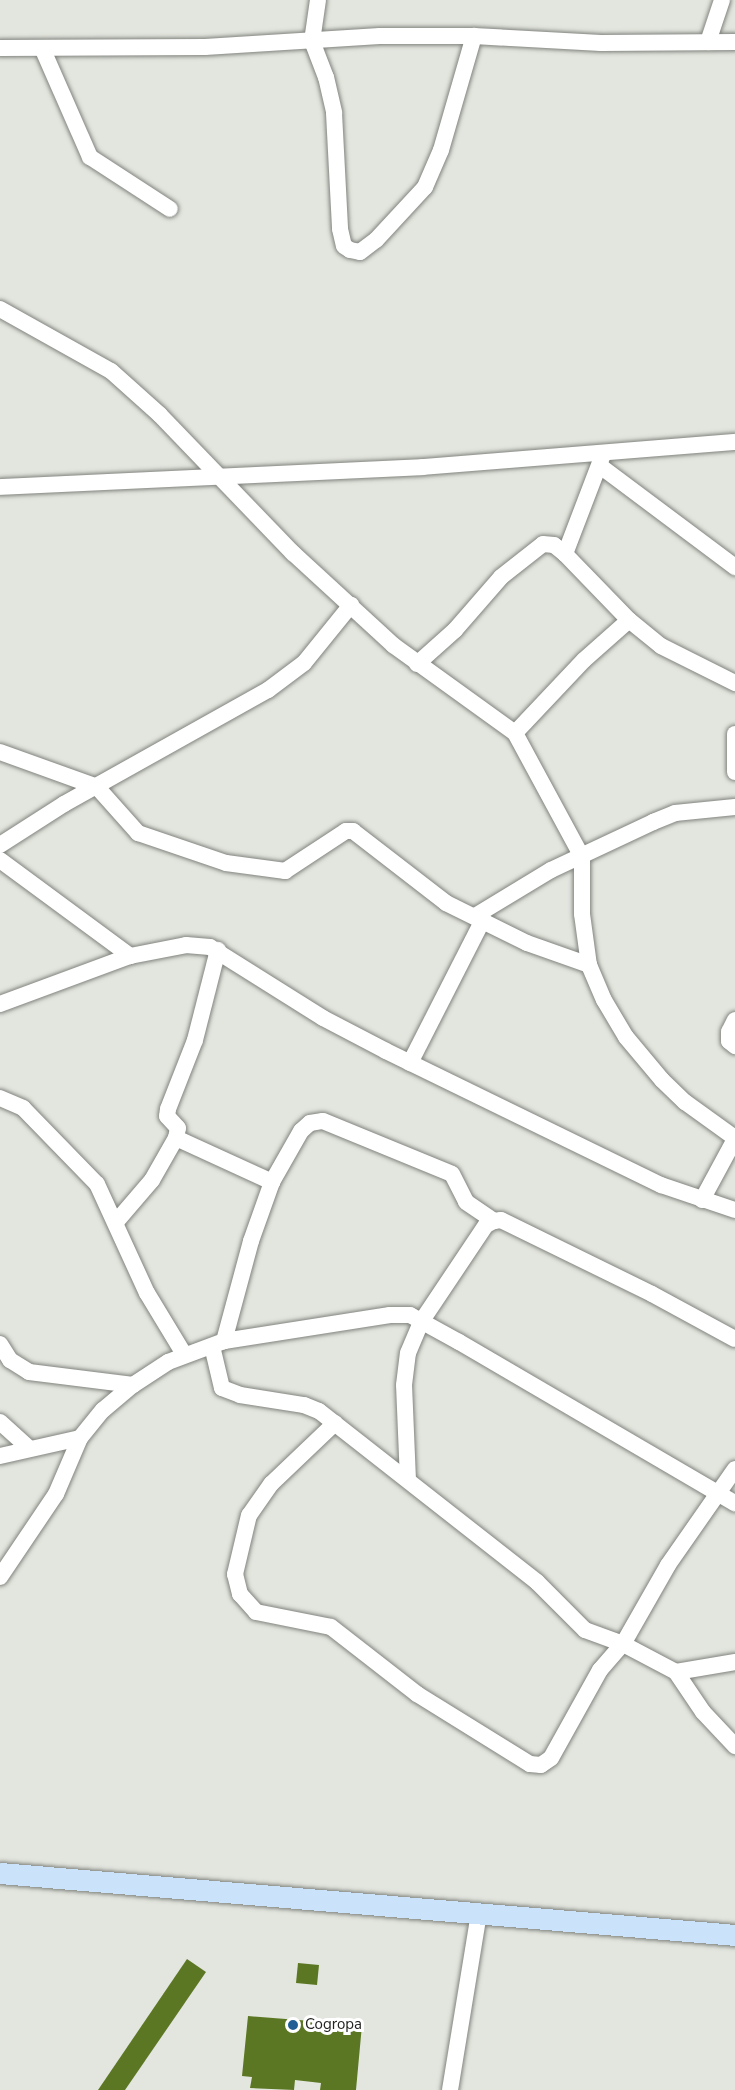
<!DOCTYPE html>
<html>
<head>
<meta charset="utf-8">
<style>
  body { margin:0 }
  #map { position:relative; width:735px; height:2090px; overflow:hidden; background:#e3e6df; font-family:"Nunito Sans",sans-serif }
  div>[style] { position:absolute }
  .building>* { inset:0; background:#5c7723 }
  .roads { filter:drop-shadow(0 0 2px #81847e) drop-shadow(0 0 2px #81847e) }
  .minor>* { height:16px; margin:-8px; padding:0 8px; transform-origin:8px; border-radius:8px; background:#fff }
  .major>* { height:21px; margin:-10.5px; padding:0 10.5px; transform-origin:10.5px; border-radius:10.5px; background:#cae2fa }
  .dots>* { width:16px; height:16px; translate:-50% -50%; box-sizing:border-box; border:3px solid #fff; border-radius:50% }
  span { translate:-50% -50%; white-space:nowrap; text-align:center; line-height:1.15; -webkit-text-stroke:6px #fff; paint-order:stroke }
  .poi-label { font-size:15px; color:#232422 }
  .left { translate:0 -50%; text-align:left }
</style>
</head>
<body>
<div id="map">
  <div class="building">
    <i style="clip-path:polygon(187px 1959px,206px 1972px,125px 2090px,98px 2090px)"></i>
    <i style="clip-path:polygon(298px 1963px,319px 1965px,317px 1985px,296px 1983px)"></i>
    <i style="clip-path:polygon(248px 2016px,362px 2025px,356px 2090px,320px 2090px,321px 2083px,295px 2080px,294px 2090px,250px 2088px,252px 2077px,242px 2076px)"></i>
  </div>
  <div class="roads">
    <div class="minor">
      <i style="left:318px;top:0;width:41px;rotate:98.3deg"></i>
      <i style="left:312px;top:41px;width:39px;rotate:69deg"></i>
      <i style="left:326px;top:77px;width:37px;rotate:77deg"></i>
      <i style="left:334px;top:113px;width:116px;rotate:87deg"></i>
      <i style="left:340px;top:229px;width:17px;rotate:77deg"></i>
      <i style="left:344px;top:246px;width:7px;rotate:34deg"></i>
      <i style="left:350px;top:250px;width:10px;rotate:11deg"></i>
      <i style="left:360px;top:252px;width:20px;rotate:-37deg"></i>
      <i style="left:376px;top:240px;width:72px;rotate:-47.2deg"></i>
      <i style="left:425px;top:187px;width:40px;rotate:-66.6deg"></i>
      <i style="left:441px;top:150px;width:119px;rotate:-73.9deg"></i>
      <i style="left:708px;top:42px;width:44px;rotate:-71.6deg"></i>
      <i style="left:0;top:48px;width:205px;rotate:-0.3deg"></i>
      <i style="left:205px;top:47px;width:175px;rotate:-3.6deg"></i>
      <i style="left:380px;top:36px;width:94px"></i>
      <i style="left:474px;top:36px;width:127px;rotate:3.2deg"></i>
      <i style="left:601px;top:43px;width:134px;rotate:-0.4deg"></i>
      <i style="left:43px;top:50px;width:117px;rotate:66.3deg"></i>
      <i style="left:90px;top:157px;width:95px;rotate:33deg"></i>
      <i style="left:0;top:309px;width:127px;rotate:29.2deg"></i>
      <i style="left:111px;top:371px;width:66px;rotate:41.9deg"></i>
      <i style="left:160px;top:415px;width:192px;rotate:46.1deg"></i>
      <i style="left:293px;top:553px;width:136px;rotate:42.6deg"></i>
      <i style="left:393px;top:645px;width:150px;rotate:35.8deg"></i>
      <i style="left:515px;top:733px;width:141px;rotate:61.6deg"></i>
      <i style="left:582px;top:857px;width:57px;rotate:90deg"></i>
      <i style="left:582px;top:914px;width:51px;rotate:82.2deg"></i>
      <i style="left:589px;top:965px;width:38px;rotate:67deg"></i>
      <i style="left:604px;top:1000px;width:43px;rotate:59.3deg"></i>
      <i style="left:626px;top:1037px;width:56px;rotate:50.1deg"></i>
      <i style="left:662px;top:1080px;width:32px;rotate:44deg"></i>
      <i style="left:685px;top:1102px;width:62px;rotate:35.8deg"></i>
      <i style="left:600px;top:466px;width:169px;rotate:36.8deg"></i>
      <i style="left:0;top:487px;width:423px;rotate:-2.7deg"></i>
      <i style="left:423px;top:467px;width:313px;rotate:-4.6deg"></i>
      <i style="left:565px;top:554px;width:104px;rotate:-69.1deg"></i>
      <i style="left:417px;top:664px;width:51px;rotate:-41.8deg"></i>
      <i style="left:455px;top:630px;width:70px;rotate:-49deg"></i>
      <i style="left:501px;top:577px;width:53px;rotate:-38.2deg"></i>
      <i style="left:543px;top:544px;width:11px;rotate:5deg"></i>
      <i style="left:554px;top:545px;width:14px;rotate:39deg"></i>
      <i style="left:565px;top:554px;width:92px;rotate:45.9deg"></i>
      <i style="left:515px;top:733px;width:100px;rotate:-46.6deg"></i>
      <i style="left:584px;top:660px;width:60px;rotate:-41.6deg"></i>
      <i style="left:629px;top:620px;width:41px;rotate:39.1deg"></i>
      <i style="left:661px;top:646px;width:83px;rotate:26.6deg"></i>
      <i style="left:735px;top:734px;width:38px;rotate:90deg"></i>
      <i style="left:0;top:752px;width:103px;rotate:19.8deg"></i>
      <i style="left:97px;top:787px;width:62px;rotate:48.3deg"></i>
      <i style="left:138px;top:833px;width:93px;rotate:18.8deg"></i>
      <i style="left:226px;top:863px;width:60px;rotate:7.7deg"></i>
      <i style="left:285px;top:871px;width:73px;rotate:-33.3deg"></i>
      <i style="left:346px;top:831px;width:7px"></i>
      <i style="left:353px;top:831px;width:118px;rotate:37.7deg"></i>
      <i style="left:446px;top:903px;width:90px;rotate:26.3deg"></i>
      <i style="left:527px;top:943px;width:66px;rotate:19.5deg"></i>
      <i style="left:0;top:845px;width:76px;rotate:-32.6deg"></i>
      <i style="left:64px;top:804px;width:234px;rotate:-29.2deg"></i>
      <i style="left:268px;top:690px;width:45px;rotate:-36.9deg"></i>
      <i style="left:304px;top:663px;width:75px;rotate:-51deg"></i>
      <i style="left:0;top:860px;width:162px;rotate:36.4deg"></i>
      <i style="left:475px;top:916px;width:89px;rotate:-31.2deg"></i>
      <i style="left:551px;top:870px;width:113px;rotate:-25.2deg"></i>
      <i style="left:653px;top:822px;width:24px;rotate:-22deg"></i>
      <i style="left:675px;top:813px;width:60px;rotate:-5.7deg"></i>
      <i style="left:0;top:1004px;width:139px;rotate:-20.3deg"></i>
      <i style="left:130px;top:956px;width:57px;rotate:-11.1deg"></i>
      <i style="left:186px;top:945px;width:24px;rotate:5deg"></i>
      <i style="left:210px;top:947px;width:133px;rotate:32.1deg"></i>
      <i style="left:323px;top:1018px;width:71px;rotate:27.6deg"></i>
      <i style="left:386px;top:1051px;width:306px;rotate:26deg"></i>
      <i style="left:661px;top:1185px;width:78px;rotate:18.7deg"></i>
      <i style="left:735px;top:1020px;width:13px;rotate:117deg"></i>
      <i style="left:729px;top:1032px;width:9px;rotate:90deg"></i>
      <i style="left:729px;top:1041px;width:8px;rotate:40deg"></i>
      <i style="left:410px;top:1063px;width:161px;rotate:-63deg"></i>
      <i style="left:0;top:1098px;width:25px;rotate:23deg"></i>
      <i style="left:23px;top:1108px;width:106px;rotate:45.8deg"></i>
      <i style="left:97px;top:1184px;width:120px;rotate:65.4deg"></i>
      <i style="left:147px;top:1293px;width:71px;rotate:58.8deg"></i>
      <i style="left:176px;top:1138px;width:106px;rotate:24.6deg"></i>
      <i style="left:272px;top:1182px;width:63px;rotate:109.6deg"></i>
      <i style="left:251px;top:1241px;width:104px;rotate:105.1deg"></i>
      <i style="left:272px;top:1182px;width:59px;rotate:-60.4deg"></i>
      <i style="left:301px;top:1131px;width:12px;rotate:-42deg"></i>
      <i style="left:310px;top:1123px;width:13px;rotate:-9deg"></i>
      <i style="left:323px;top:1121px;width:139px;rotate:22.3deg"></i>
      <i style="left:452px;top:1174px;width:31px;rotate:63deg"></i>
      <i style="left:466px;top:1202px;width:34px;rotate:34deg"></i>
      <i style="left:702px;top:1200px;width:69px;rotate:-61.6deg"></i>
      <i style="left:116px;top:1222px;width:55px;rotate:-49.4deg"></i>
      <i style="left:152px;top:1180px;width:48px;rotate:-60.3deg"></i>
      <i style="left:176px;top:1138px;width:10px;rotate:-79deg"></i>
      <i style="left:178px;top:1128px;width:16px;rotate:-133deg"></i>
      <i style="left:167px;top:1116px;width:7px;rotate:-82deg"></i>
      <i style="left:168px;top:1109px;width:74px;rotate:-68.6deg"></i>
      <i style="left:195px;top:1040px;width:93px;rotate:-75.7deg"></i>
      <i style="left:0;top:1344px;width:19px;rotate:58deg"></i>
      <i style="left:10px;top:1360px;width:22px;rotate:32deg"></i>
      <i style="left:29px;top:1372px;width:105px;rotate:7.1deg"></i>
      <i style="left:212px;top:1346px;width:43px;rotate:76.6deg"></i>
      <i style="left:222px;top:1388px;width:19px;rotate:21deg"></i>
      <i style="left:240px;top:1395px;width:65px;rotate:8.9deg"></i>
      <i style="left:304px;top:1405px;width:16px;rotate:22deg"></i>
      <i style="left:319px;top:1411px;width:277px;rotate:38.1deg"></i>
      <i style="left:537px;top:1582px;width:68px;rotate:45deg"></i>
      <i style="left:585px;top:1630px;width:40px;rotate:20.2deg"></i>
      <i style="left:623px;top:1644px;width:60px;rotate:27.8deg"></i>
      <i style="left:676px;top:1672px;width:48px;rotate:56deg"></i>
      <i style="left:703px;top:1712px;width:47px;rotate:46.7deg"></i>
      <i style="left:0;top:1422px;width:39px;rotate:42deg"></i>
      <i style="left:335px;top:1423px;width:88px;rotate:136.4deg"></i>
      <i style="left:271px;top:1484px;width:38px;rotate:125deg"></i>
      <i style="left:249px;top:1515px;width:61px;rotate:103.3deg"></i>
      <i style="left:235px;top:1574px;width:21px;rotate:76deg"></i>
      <i style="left:240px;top:1594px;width:24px;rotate:48deg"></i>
      <i style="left:256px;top:1612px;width:76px;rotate:11.3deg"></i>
      <i style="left:331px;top:1627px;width:109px;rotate:37.9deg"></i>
      <i style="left:417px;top:1694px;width:133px;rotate:31.8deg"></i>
      <i style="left:530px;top:1764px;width:11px;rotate:5deg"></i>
      <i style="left:541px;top:1765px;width:12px;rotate:-35deg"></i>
      <i style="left:551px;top:1758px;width:101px;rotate:-60.9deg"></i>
      <i style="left:600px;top:1670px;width:35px;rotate:-49deg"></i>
      <i style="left:623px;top:1644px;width:91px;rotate:-60.3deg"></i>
      <i style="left:668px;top:1565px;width:117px;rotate:-55.1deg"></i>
      <i style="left:0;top:1456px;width:82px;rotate:-12.7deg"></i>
      <i style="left:408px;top:1480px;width:95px;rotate:-92.4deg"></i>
      <i style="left:404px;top:1385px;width:32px;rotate:-83deg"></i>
      <i style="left:408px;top:1353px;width:34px;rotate:-67deg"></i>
      <i style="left:421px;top:1322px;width:117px;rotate:-56.2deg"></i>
      <i style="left:486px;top:1225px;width:9px;rotate:-27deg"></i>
      <i style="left:494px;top:1221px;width:7px;rotate:-8deg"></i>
      <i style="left:501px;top:1220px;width:168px;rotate:26.1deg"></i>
      <i style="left:652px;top:1294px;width:94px;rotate:28.5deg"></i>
      <i style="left:0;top:1577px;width:100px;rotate:-56deg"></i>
      <i style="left:56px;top:1494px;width:61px;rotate:-66.8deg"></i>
      <i style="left:80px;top:1438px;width:36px;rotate:-51deg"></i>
      <i style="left:103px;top:1410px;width:39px;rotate:-40deg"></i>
      <i style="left:133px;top:1385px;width:42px;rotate:-33.3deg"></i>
      <i style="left:168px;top:1362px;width:60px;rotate:-20.6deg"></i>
      <i style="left:224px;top:1341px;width:168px;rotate:-8.9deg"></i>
      <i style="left:390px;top:1315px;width:20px"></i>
      <i style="left:410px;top:1315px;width:56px;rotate:28.9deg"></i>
      <i style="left:459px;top:1342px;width:320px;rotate:30.3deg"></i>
      <i style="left:676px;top:1672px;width:60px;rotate:-9.6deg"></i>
      <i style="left:450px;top:2090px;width:179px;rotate:-80.7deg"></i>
    </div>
    <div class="major">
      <i style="left:0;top:1873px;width:738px;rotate:4.82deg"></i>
    </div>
  </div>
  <div class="dots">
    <i style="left:293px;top:2025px;background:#1f5e94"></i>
  </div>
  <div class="poi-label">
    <span class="left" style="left:305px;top:2025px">Cogropa</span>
  </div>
</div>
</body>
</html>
